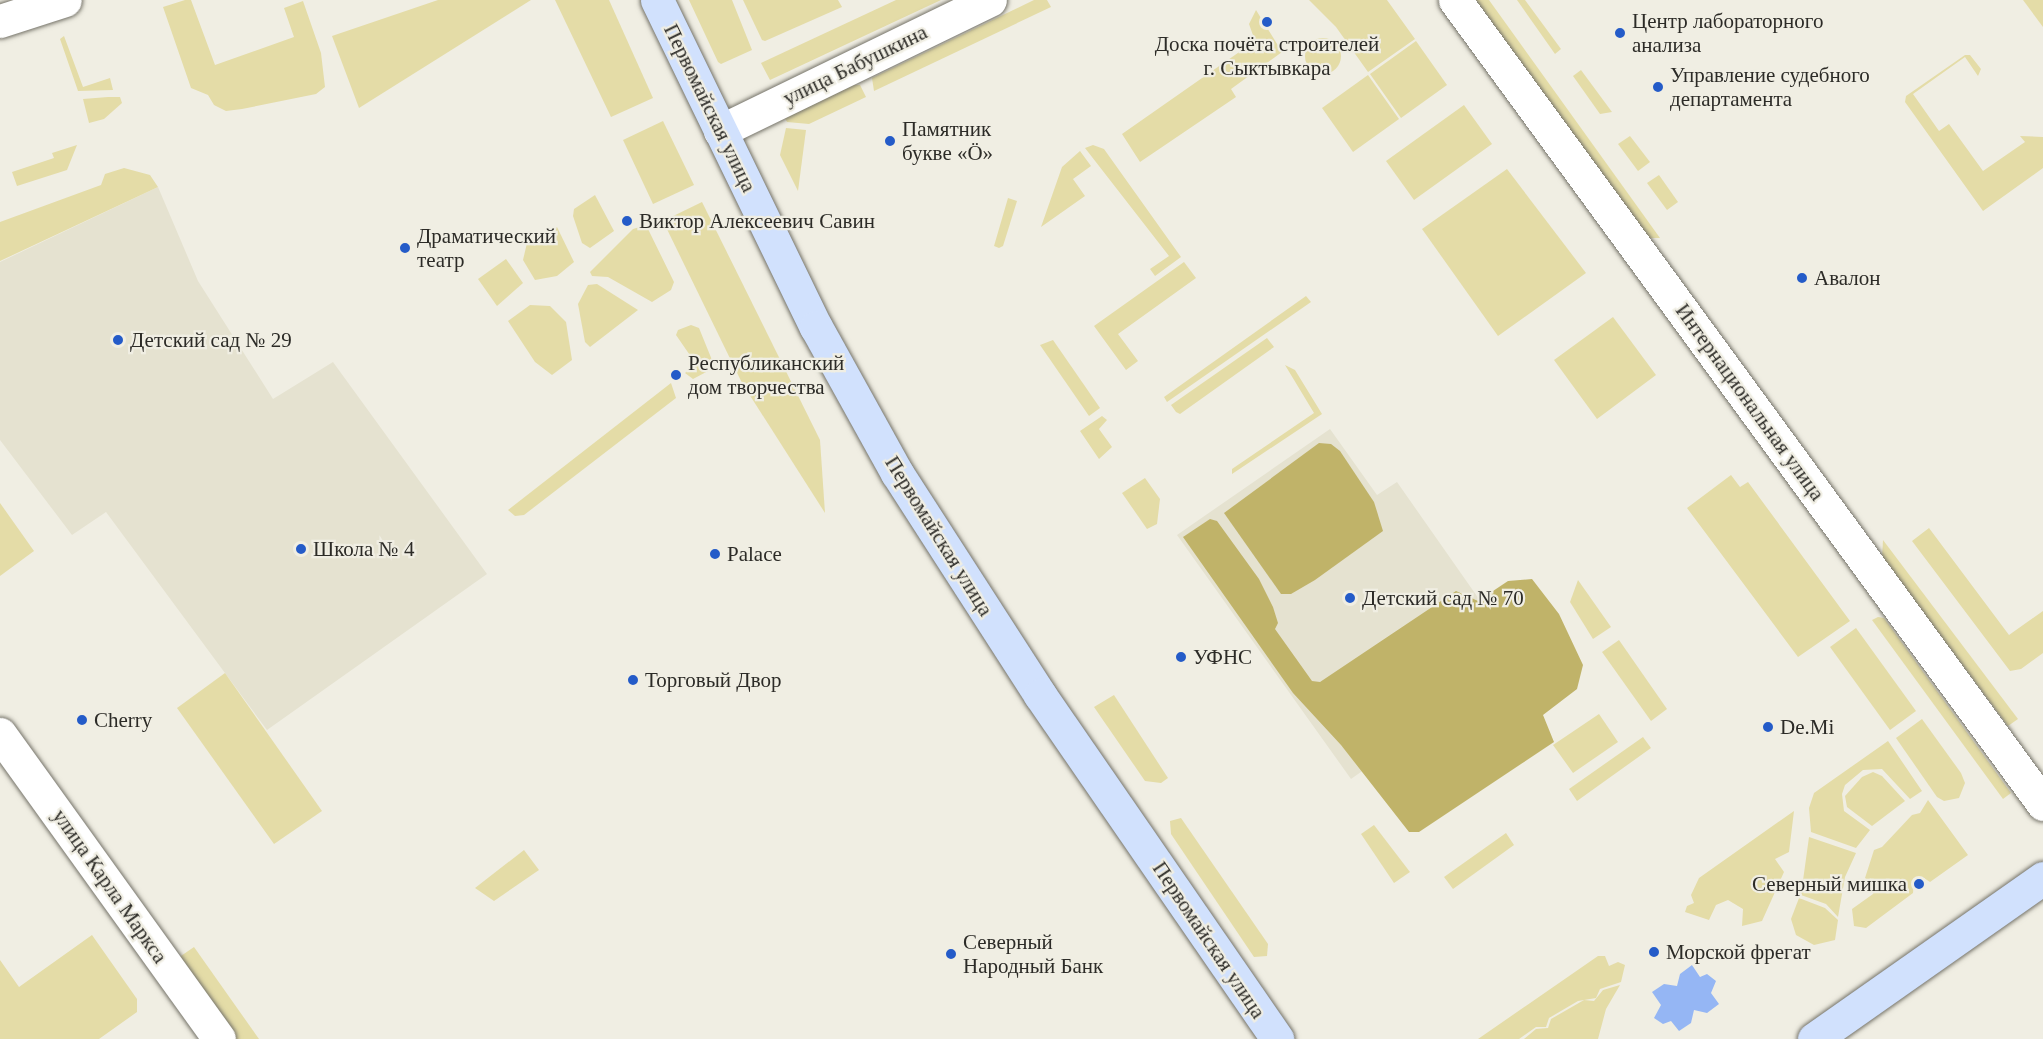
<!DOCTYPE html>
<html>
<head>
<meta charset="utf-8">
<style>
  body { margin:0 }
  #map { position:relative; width:2043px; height:1039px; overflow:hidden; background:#f0eee3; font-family:Georgia,serif }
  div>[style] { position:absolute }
  .built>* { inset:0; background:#e5e2d0 }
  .green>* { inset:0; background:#e4dca7 }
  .round { border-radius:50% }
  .forest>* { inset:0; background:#c0b369 }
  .water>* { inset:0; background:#95b6f4 }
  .roads { filter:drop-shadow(0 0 2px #757369) drop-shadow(0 0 2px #757369) }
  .minor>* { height:33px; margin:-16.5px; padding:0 16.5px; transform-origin:16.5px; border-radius:16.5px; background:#fff }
  .major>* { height:33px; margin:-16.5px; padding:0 16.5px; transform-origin:16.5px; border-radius:16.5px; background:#d1e1fd }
  .dots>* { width:16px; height:16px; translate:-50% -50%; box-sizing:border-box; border:3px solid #f0eee3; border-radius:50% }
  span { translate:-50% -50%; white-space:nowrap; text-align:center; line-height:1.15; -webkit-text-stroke:4.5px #f0eee3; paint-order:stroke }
  .poi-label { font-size:21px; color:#2c2b27 }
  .left { translate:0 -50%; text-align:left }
  .right { translate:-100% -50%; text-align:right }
  .street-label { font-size:21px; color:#2c2b27 }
</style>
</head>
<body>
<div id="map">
  <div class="built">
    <i style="clip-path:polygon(158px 187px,198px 281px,273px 399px,333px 362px,487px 574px,267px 730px,106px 512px,72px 535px,0 440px,0 262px)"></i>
    <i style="clip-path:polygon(1330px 429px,1377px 495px,1397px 482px,1521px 659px,1351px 779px,1177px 535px)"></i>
  </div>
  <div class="green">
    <i style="clip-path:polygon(185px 0,191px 0,215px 65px,294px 37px,284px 8px,303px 1px,321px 53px,325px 87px,316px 94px,242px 109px,226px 111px,214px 105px,208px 95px,191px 88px,163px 7px)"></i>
    <i style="clip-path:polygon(438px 0,531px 0,359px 108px,332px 36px)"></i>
    <i style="clip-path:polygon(555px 0,609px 0,653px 98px,611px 117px)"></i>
    <i style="clip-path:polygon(689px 0,732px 0,752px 50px,721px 64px,718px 62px)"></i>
    <i style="clip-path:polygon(743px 0,838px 0,842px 7px,765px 41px,762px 40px)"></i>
    <i style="clip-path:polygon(896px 0,941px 0,770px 80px,761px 63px)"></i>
    <i style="clip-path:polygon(1034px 0,1047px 0,1051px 7px,874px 91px,872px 78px)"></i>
    <i style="clip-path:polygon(1309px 0,1387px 0,1415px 39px,1368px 72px,1336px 27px)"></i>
    <i style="clip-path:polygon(1476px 0,1489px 0,1660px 238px,1646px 238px)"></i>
    <i style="clip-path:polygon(1517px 0,1525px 0,1561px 49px,1555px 54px)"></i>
    <i style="clip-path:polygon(2023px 0,2043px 0,2043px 27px)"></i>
    <i style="clip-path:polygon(1256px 10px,1282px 52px,1231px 89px,1236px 97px,1140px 162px,1122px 134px,1255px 41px,1249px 24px)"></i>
    <i style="clip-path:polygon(64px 36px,83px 87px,110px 78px,113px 90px,78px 91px,60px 39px)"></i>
    <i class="round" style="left:1305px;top:38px;width:36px;height:36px"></i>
    <i style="clip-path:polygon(1416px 41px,1447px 85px,1401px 118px,1370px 74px)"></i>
    <i style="clip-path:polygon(1965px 55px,1970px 55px,1981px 69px,1978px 76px,1965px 57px,1913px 94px,1939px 131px,1949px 124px,1983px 171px,2025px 142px,2020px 136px,2043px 137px,2043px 168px,1983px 211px,1905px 102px,1906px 96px)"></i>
    <i style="clip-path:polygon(1581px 70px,1612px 112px,1600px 114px,1573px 76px)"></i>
    <i style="clip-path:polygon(1368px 75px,1399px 119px,1353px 152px,1322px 108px)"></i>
    <i style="clip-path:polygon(854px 85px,860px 85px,866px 97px,809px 124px,787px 122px,785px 118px)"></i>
    <i style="clip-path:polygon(108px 97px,120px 97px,122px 103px,104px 119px,89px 123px,83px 99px)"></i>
    <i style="clip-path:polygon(1464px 105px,1492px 144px,1414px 200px,1386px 161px)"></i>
    <i style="clip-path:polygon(663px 121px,694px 185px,653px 204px,623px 140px)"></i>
    <i style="clip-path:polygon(786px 128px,806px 130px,798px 191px,780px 155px)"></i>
    <i style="clip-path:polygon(1630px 136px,1650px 162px,1638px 171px,1618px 144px)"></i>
    <i style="clip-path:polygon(77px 145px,67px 170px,17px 186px,12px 172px,54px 158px,52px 153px)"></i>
    <i style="clip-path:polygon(1093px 145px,1104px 149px,1181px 257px,1155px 276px,1150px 269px,1169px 256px,1085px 148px)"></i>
    <i style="clip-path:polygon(1080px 151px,1091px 166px,1073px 179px,1085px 196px,1041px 227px,1062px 167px)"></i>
    <i style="clip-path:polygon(124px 168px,150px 175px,158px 187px,0 261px,0 222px,101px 185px,105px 174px)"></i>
    <i style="clip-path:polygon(1507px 169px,1586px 273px,1498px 336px,1422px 229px)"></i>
    <i style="clip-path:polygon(1659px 175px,1678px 202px,1667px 210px,1647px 183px)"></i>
    <i style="clip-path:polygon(595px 195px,614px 231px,590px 248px,582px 243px,573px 216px,574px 209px)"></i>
    <i style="clip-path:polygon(1008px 198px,1017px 201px,1003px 246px,999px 248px,994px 246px)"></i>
    <i style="clip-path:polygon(702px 202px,820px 440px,825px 513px,742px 383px,663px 221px)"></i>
    <i style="clip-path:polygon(643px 226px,648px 229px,674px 282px,671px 290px,652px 302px,608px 277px,592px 276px,590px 272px,633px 229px)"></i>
    <i style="clip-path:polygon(557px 227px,574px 262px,557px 276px,535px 280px,523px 260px,527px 243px)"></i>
    <i style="clip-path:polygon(506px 259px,523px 283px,497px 306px,478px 279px)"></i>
    <i style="clip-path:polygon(1184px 262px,1196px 278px,1118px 334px,1138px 361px,1126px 370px,1094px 326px)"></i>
    <i style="clip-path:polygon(597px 284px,638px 310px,590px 347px,585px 342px,578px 304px,588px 285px)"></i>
    <i style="clip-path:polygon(1306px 296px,1311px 302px,1167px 402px,1164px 397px)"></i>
    <i style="clip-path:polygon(530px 305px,550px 306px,566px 322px,572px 360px,552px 375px,535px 362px,508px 321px)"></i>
    <i style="clip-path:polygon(1613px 317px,1656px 375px,1597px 419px,1554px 360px)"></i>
    <i style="clip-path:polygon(691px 325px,699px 328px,712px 360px,710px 370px,693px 379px,685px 373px,696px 364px,676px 335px,678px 330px)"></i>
    <i style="clip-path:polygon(1267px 338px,1274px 347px,1180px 414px,1176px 412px,1171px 405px)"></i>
    <i style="clip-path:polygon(1053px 340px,1100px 408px,1089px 416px,1040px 345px)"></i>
    <i style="clip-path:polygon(1285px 365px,1295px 370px,1322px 414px,1232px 474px,1232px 469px,1314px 413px)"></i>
    <i style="clip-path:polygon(671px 383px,676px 398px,524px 515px,515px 516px,508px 510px)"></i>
    <i style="clip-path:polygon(1102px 416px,1107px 420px,1099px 429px,1112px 447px,1099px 459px,1080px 431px)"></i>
    <i style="clip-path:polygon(1731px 475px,1740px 487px,1748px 482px,1850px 621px,1798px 657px,1687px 508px)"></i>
    <i style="clip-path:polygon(1145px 478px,1160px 499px,1157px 524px,1147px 529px,1122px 493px)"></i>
    <i style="clip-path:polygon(0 503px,34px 551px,0 576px)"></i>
    <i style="clip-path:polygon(1929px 528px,2009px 635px,2043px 611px,2043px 653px,2021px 669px,2010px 671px,1912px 541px)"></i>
    <i style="clip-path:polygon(1883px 540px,2018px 719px,2008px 726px,1882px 558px)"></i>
    <i style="clip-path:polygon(1578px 580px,1611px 627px,1593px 639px,1570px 602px)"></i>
    <i style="clip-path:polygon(1878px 617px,1884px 618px,2011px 793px,2003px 799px,1872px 620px)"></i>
    <i style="clip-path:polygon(1856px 628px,1916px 711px,1890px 730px,1830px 647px)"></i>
    <i style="clip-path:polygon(1619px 640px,1667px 709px,1651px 721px,1602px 652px)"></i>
    <i style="clip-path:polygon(225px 673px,322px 811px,274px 844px,177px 708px)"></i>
    <i style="clip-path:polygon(1114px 695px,1168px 778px,1161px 783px,1145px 781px,1094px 707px)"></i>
    <i style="clip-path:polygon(1599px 714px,1618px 742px,1573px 773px,1553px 745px)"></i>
    <i style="clip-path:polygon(1922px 719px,1961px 773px,1965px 783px,1959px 798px,1944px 801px,1937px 797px,1896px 738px)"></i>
    <i style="clip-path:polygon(1643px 737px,1651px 748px,1577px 801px,1569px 789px)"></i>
    <i style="clip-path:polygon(1888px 741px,1922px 791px,1910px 799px,1882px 769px,1863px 770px,1845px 785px,1842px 794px,1844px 811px,1870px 830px,1856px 848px,1811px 832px,1809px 808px,1814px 793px)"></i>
    <i style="clip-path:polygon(1873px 772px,1882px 776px,1905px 801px,1872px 826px,1847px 807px,1845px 796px,1862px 777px)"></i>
    <i style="clip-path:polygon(1928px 800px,1968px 855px,1930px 882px,1924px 878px,1914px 880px,1913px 893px,1866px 928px,1854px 926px,1852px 909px,1873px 894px,1873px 884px,1865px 878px,1874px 850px,1882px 847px,1912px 815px,1920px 813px)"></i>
    <i style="clip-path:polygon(1794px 811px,1789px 852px,1775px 859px,1784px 872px,1762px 921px,1742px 926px,1743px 909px,1728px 900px,1716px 905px,1709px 920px,1685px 912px,1687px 906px,1694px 903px,1691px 895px,1699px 878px)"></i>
    <i style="clip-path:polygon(1181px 818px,1268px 944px,1267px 956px,1254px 957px,1171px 834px,1170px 821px)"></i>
    <i style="clip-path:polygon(1374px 825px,1410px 872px,1394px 883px,1361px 834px)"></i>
    <i style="clip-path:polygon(1506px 833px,1514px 845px,1453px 889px,1444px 877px)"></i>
    <i style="clip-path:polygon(1809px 837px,1856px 853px,1845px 877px,1838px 917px,1826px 904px,1801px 895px)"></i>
    <i style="clip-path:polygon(524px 850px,539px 870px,494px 901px,475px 888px)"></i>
    <i style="clip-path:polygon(1799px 898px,1825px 908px,1838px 920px,1835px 940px,1814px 945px,1796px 935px,1791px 919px)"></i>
    <i style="clip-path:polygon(92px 935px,137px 999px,137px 1012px,99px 1039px,0 1039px,0 960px,19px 987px)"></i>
    <i style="clip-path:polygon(194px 947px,259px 1039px,231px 1039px,175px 960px)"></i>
    <i style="clip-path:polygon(1598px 956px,1605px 956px,1609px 966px,1618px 962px,1625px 965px,1621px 982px,1600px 989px,1596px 998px,1578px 1001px,1549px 1018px,1546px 1027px,1536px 1027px,1519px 1039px,1478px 1039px)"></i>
    <i style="clip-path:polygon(1620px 985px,1606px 1009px,1598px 1039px,1524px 1039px,1536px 1029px,1548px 1028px,1551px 1019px,1584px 1000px,1594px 1001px,1603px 990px)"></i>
  </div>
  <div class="forest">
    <i style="clip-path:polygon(1319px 443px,1331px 444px,1340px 451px,1374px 502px,1383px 531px,1315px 580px,1291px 594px,1281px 594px,1224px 513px)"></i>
    <i style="clip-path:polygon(1210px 519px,1217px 521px,1259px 579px,1273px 607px,1278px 623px,1275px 629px,1312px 681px,1320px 682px,1456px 591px,1478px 601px,1508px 581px,1532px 579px,1559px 614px,1583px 665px,1577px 689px,1543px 715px,1554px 742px,1419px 832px,1409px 832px,1341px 745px,1293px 693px,1183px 537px)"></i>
  </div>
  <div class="water">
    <i style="clip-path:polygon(1692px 965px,1700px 977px,1707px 974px,1716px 981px,1711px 993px,1719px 1004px,1707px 1013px,1694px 1010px,1691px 1023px,1679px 1031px,1671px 1021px,1663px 1024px,1654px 1018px,1661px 1005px,1652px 992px,1664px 984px,1677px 986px,1680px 974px)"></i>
  </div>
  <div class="roads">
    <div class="minor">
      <i style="left:1455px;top:0;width:996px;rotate:53.82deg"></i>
      <i style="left:0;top:21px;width:68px;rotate:-17.9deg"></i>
      <i style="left:720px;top:131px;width:300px;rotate:-25.9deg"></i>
      <i style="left:0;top:734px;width:375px;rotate:54.3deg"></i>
    </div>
    <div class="major">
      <i style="left:657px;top:0;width:364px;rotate:64.1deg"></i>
      <i style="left:816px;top:327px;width:167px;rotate:61deg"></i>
      <i style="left:897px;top:473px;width:264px;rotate:57.2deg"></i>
      <i style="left:1040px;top:695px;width:418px;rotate:55.4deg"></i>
      <i style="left:1814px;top:1039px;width:280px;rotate:-35.1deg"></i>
    </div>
  </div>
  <div class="dots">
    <i style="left:1267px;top:22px;background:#245bc8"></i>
    <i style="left:1620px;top:33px;background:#245bc8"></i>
    <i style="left:1658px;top:87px;background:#245bc8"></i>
    <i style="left:890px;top:141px;background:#245bc8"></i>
    <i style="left:627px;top:221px;background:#245bc8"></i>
    <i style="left:405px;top:248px;background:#245bc8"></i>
    <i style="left:1802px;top:278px;background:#245bc8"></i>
    <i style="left:118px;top:340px;background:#245bc8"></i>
    <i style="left:676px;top:375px;background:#245bc8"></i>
    <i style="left:301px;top:549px;background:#245bc8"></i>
    <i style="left:715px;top:554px;background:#245bc8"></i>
    <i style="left:1350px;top:598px;background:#245bc8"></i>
    <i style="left:1181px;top:657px;background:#245bc8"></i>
    <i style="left:633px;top:680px;background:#245bc8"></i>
    <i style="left:82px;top:720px;background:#245bc8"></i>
    <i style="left:1768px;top:727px;background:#245bc8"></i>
    <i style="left:1919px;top:884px;background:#245bc8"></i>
    <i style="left:1654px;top:952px;background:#245bc8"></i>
    <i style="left:951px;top:954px;background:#245bc8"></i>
  </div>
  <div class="poi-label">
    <span class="left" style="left:1632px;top:33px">Центр лабораторного<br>анализа</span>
    <span style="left:1267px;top:56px">Доска почёта строителей<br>г. Сыктывкара</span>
    <span class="left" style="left:1670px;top:87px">Управление судебного<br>департамента</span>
    <span class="left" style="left:902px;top:141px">Памятник<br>букве «Ӧ»</span>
    <span class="left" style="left:639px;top:221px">Виктор Алексеевич Савин</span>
    <span class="left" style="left:417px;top:248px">Драматический<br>театр</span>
    <span class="left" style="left:1814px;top:278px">Авалон</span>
    <span class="left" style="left:130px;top:340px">Детский сад № 29</span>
    <span class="left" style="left:688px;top:375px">Республиканский<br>дом творчества</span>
    <span class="left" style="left:313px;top:549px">Школа № 4</span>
    <span class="left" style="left:727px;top:554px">Palace</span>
    <span class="left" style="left:1362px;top:598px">Детский сад № 70</span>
    <span class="left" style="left:1193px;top:657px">УФНС</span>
    <span class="left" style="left:645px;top:680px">Торговый Двор</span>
    <span class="left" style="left:94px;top:720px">Cherry</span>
    <span class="left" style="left:1780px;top:727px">De.Mi</span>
    <span class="right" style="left:1907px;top:884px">Северный мишка</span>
    <span class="left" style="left:963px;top:954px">Северный<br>Народный Банк</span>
    <span class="left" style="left:1666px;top:952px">Морской фрегат</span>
  </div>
  <div class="street-label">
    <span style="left:855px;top:65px;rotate:-26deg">улица Бабушкина</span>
    <span style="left:710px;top:108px;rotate:64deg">Первомайская улица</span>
    <span style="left:1750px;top:402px;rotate:54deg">Интернациональная улица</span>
    <span style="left:939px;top:536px;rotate:58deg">Первомайская улица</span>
    <span style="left:110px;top:886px;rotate:55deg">улица Карла Маркса</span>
    <span style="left:1209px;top:940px;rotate:56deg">Первомайская улица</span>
  </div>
</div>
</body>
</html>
